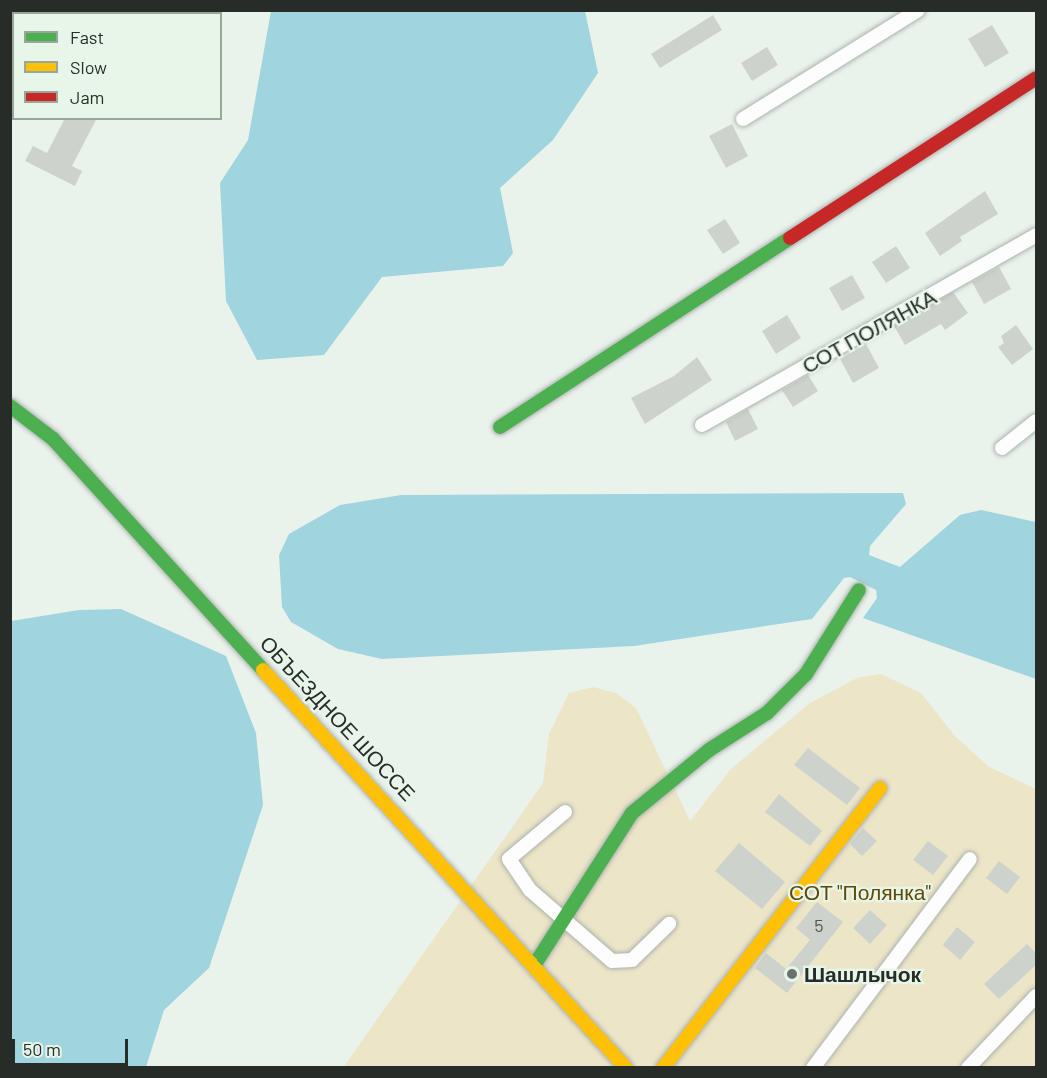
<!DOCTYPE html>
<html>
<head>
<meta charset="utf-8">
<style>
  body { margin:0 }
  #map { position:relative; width:1047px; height:1078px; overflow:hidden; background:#eaf2ec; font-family:Barlow,sans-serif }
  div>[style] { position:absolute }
  .green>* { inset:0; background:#ede5c8 }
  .water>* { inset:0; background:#a0d4de }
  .building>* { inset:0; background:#ced2cd }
  .roads { filter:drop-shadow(0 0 2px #acb3ae) drop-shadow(0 0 2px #acb3ae) }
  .street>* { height:14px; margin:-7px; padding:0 7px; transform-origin:7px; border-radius:7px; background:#fcfdfc }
  .fast>* { height:14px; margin:-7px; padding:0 7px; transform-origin:7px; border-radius:7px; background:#4caf50 }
  .slow>* { height:14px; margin:-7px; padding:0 7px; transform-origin:7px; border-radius:7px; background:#ffc107 }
  .jam>* { height:14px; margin:-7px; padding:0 7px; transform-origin:7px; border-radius:7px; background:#c62828 }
  .dots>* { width:16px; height:16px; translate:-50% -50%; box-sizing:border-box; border:3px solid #e7f6e9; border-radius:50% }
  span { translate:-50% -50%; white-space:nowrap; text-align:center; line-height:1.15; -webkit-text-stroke:4.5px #e7f6e9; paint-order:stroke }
  .number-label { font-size:18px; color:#515651 }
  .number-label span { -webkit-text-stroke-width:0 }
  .street-label { font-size:21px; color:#272c28 }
  .park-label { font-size:21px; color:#604804 }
  .poi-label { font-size:21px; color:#272c28; font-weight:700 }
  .left { translate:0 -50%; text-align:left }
  .frame { position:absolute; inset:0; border:12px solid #272c28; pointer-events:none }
  .legend { position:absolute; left:12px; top:12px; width:210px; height:108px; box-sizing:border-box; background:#e7f6e9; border:2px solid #9aa59c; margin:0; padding:8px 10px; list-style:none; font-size:18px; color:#272c28 }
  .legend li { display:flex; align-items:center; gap:12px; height:30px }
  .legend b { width:30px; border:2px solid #9aa59c }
  .scale { position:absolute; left:12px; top:1039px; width:116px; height:27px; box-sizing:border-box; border:3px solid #272c28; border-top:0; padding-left:8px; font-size:18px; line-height:21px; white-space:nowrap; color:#272c28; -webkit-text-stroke:4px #e7f6e9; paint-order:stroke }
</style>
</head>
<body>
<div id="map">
  <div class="green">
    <i style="clip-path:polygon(881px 674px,921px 693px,954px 735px,989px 767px,1036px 789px,1036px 1067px,343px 1068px,543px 783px,549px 734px,569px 693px,593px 687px,616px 693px,636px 708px,690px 821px,731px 769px,810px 703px,857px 678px)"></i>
  </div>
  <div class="water">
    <i style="clip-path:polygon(271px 11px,585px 11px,598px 73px,553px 140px,500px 188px,513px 253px,503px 266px,382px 277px,324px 355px,257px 360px,226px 301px,220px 183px,248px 140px)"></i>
    <i style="clip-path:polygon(903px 493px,906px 504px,870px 546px,869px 555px,900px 567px,960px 515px,981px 510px,1036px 522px,1036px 679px,863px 618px,877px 598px,876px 590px,850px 577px,844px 578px,812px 619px,634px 646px,382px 659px,338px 649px,291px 622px,282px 607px,279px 555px,289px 534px,340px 505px,401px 495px)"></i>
    <i style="clip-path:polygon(121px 609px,226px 656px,256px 733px,263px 805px,209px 968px,164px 1010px,146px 1067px,11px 1067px,11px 621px,79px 610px)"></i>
  </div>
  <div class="building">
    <i style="clip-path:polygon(713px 15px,722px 30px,660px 68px,651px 54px)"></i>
    <i style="clip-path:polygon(992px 25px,1009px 53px,985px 67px,968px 39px)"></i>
    <i style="clip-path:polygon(767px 47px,778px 65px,752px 81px,741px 63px)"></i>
    <i style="clip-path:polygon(65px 118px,97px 118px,72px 166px,82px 171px,75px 186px,25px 161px,33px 146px,47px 153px)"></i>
    <i style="clip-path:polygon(732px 124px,748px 156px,726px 168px,709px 136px)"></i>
    <i style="clip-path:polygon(985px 191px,998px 214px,960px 237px,962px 241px,940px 256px,925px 233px)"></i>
    <i style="clip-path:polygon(725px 219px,740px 243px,723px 254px,707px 230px)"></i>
    <i style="clip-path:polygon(896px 246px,910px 268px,886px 283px,872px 262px)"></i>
    <i style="clip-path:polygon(999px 267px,1011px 289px,984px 304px,972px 282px)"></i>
    <i style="clip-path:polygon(852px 275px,865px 298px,842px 311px,829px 288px)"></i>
    <i style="clip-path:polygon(953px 292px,968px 313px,945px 330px,941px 324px,905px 345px,894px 326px)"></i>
    <i style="clip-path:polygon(787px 315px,801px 338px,776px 354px,762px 331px)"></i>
    <i style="clip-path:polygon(1016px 325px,1033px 349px,1012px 365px,998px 347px,1004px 343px,1001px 336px)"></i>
    <i style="clip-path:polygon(866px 344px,879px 368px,853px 383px,840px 359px)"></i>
    <i style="clip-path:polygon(697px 357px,712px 380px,645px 424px,631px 398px,674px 376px)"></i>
    <i style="clip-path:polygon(808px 375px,818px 391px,793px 407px,782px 390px)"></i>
    <i style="clip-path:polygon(748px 409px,758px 429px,735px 441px,726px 422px)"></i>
    <i style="clip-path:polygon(808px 748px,860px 788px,847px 805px,794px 765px)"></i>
    <i style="clip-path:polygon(779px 794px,822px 831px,810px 846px,765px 812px)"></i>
    <i style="clip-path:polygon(863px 828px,877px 841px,862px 856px,850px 844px)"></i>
    <i style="clip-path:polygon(928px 841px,948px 856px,933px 875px,913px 860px)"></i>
    <i style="clip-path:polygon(739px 843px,785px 882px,762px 909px,715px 871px)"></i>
    <i style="clip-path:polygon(999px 861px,1020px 877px,1007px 894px,986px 878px)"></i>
    <i style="clip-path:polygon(817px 902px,843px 922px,787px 993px,755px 968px,766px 953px,786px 969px,810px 940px,796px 928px)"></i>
    <i style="clip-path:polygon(870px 910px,887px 925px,870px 944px,853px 928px)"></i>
    <i style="clip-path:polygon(957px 927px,975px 942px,960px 960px,943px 945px)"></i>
    <i style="clip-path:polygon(1027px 944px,1036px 953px,1036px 965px,999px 999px,984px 984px)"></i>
  </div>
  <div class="roads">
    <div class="street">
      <i style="left:743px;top:119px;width:206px;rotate:-31.9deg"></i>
      <i style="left:702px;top:425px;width:384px;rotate:-29.6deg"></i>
      <i style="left:1002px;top:448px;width:43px;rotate:-38.5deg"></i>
      <i style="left:565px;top:812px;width:73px;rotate:140deg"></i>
      <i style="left:509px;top:859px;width:37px;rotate:56deg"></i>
      <i style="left:530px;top:890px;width:108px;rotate:40.9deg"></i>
      <i style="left:612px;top:961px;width:20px;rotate:-3deg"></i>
      <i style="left:632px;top:960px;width:52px;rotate:-44.2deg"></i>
      <i style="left:813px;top:1068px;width:261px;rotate:-53.1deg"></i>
      <i style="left:968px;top:1068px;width:99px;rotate:-46.6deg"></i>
    </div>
    <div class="fast">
      <i style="left:10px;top:406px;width:54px;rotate:37.5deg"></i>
      <i style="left:53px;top:439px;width:312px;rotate:47.7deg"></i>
      <i style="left:500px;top:427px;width:346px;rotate:-33.1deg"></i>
      <i style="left:535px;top:964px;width:179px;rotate:-57.3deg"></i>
      <i style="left:632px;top:813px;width:99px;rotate:-39.3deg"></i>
      <i style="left:709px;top:750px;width:69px;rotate:-32.5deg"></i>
      <i style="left:767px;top:713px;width:55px;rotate:-45deg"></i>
      <i style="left:806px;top:674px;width:99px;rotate:-57.8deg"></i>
    </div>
    <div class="slow">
      <i style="left:263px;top:670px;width:539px;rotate:47.63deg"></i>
      <i style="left:663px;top:1068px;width:354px;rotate:-52.2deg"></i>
    </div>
    <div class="jam">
      <i style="left:790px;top:238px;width:293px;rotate:-33deg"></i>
    </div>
  </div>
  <div class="dots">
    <i style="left:792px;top:974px;background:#6b716d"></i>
  </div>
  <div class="number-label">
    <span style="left:819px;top:925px">5</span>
  </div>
  <div class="street-label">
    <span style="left:869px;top:331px;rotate:-29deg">СОТ ПОЛЯНКА</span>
    <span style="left:338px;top:718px;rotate:47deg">ОБЪЕЗДНОЕ ШОССЕ</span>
  </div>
  <div class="park-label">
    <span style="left:860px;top:892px">СОТ "Полянка"</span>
  </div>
  <div class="poi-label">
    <span class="left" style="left:804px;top:974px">Шашлычок</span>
  </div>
  <div class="frame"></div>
  <ul class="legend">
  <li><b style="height:8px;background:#4caf50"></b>Fast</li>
  <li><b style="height:8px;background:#ffc107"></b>Slow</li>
  <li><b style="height:8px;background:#c62828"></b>Jam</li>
  </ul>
  <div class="scale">50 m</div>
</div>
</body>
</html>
